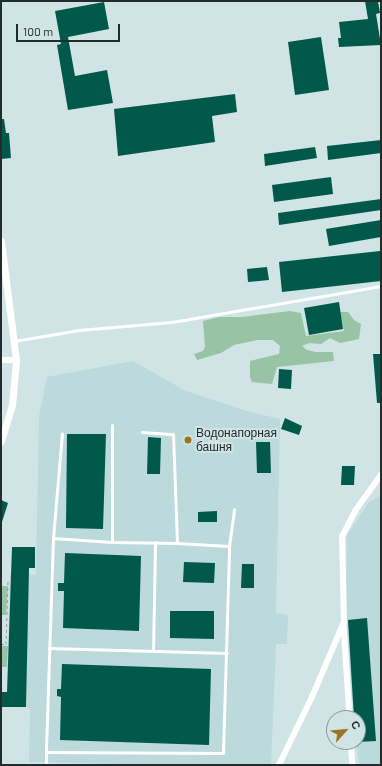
<!DOCTYPE html>
<html>
<head>
<meta charset="utf-8">
<style>
  body { margin:0 }
  #map { position:relative; width:382px; height:766px; overflow:hidden; background:#d0e4e5; font-family:Barlow,sans-serif }
  div>[style] { position:absolute }
  .built>* { inset:0; background:#bcd9db }
  .green>* { inset:0; background:#99c3a5 }
  .building>* { inset:0; background:#00594b }
  .round { border-radius:50% }
  .path>* { height:1px; margin-top:-0.5px; transform-origin:0; background:repeating-linear-gradient(90deg,#8e9d9e 0 3px,transparent 0 6px) }
  .service>* { height:3px; margin:-1.5px; padding:0 1.5px; transform-origin:1.5px; border-radius:1.5px; background:#fff }
  .minor>* { height:5.5px; margin:-2.75px; padding:0 2.75px; transform-origin:2.75px; border-radius:2.75px; background:#fff }
  .tertiary>* { height:7px; margin:-3.5px; padding:0 3.5px; transform-origin:3.5px; border-radius:3.5px; background:#fff }
  .dots>* { width:11px; height:11px; translate:-50% -50%; box-sizing:border-box; border:2px solid #d0e4e5; border-radius:50% }
  span { translate:-50% -50%; white-space:nowrap; text-align:center; line-height:1.15; -webkit-text-stroke:4px #d0e4e5; paint-order:stroke }
  .poi-label { font-size:12px; color:#242b2c }
  .left { translate:0 -50%; text-align:left }
  .frame { position:absolute; inset:0; border:2px solid #242b2c; pointer-events:none }
  .north { position:absolute; left:326px; top:710px; width:40px; height:40px; box-sizing:border-box; background:#d0e4e5; border:1px solid #8b9a9b; border-radius:50%; rotate:63deg; font-size:11px; font-weight:700; line-height:16px; text-align:center; color:#242b2c }
  .north::after { content:''; display:block; margin:auto; width:14px; height:18px; background:#9b7521; clip-path:polygon(50% 0,100% 100%,50% 72%,0 100%) }
  .scale { position:absolute; left:16px; top:24px; width:104px; height:18px; box-sizing:border-box; border:2px solid #242b2c; border-top:0; padding-left:5px; font-size:12px; line-height:14px; white-space:nowrap; color:#242b2c; -webkit-text-stroke:3px #d0e4e5; paint-order:stroke }
</style>
</head>
<body>
<div id="map">
  <div class="built">
    <i style="clip-path:polygon(133px 361px,186px 391px,247px 411px,280px 419px,276px 613px,288px 615px,287px 644px,276px 644px,271px 765px,164px 765px,29px 762px,30px 708px,26px 707px,27px 661px,8px 661px,10px 574px,36px 575px,39px 416px,47px 377px)"></i>
    <i style="clip-path:polygon(381px 495px,381px 765px,360px 765px,355px 742px,358px 742px,358px 718px,354px 718px,346px 620px,347px 535px,369px 502px)"></i>
  </div>
  <div class="green">
    <i style="clip-path:polygon(290px 311px,301px 313px,306px 336px,344px 331px,340px 312px,348px 312px,354px 320px,361px 324px,359px 339px,340px 343px,330px 338px,321px 344px,309px 343px,302px 346px,307px 350px,316px 352px,333px 352px,334px 361px,277px 367px,272px 384px,252px 382px,250px 377px,250px 361px,279px 354px,280px 346px,273px 340px,257px 340px,234px 345px,221px 353px,197px 360px,194px 354px,203px 351px,205px 347px,203px 321px,219px 317px,242px 317px)"></i>
    <i style="clip-path:polygon(1px 586px,8px 586px,6px 615px,1px 615px)"></i>
    <i style="clip-path:polygon(2px 646px,8px 646px,7px 667px,1px 667px)"></i>
  </div>
  <div class="building">
    <i style="clip-path:polygon(365px 1px,378px 1px,380px 13px,376px 14px,381px 45px,339px 47px,338px 38px,341px 38px,339px 22px,368px 19px)"></i>
    <i style="clip-path:polygon(104px 2px,109px 29px,68px 37px,75px 76px,107px 70px,113px 103px,68px 110px,57px 45px,61px 44px,55px 11px)"></i>
    <i style="clip-path:polygon(321px 37px,329px 90px,295px 95px,288px 42px)"></i>
    <i style="clip-path:polygon(235px 94px,237px 112px,212px 116px,215px 142px,118px 156px,114px 109px)"></i>
    <i style="clip-path:polygon(1px 119px,4px 119px,6px 133px,9px 133px,11px 158px,1px 159px)"></i>
    <i style="clip-path:polygon(381px 140px,381px 153px,328px 160px,327px 146px)"></i>
    <i style="clip-path:polygon(315px 147px,317px 158px,265px 166px,264px 154px)"></i>
    <i style="clip-path:polygon(331px 177px,333px 194px,274px 202px,272px 185px)"></i>
    <i style="clip-path:polygon(381px 199px,381px 210px,279px 225px,278px 213px)"></i>
    <i style="clip-path:polygon(381px 220px,381px 237px,329px 246px,326px 229px)"></i>
    <i style="clip-path:polygon(380px 251px,381px 281px,282px 292px,279px 262px)"></i>
    <i style="clip-path:polygon(267px 267px,269px 280px,248px 282px,247px 269px)"></i>
    <i style="clip-path:polygon(339px 302px,343px 329px,309px 335px,304px 308px)"></i>
    <i style="clip-path:polygon(373px 354px,381px 354px,381px 403px,377px 403px)"></i>
    <i style="clip-path:polygon(279px 369px,292px 370px,291px 389px,278px 388px)"></i>
    <i style="clip-path:polygon(285px 418px,302px 426px,299px 435px,281px 429px)"></i>
    <i style="clip-path:polygon(67px 434px,106px 434px,103px 529px,66px 528px)"></i>
    <i class="round" style="left:183.5px;top:435.5px;width:9px;height:9px"></i>
    <i style="clip-path:polygon(148px 437px,161px 438px,160px 474px,147px 474px)"></i>
    <i style="clip-path:polygon(256px 442px,270px 442px,271px 473px,257px 473px)"></i>
    <i style="clip-path:polygon(342px 466px,355px 466px,354px 485px,341px 485px)"></i>
    <i style="clip-path:polygon(1px 500px,8px 503px,2px 522px,1px 522px)"></i>
    <i style="clip-path:polygon(217px 511px,217px 522px,198px 522px,198px 512px)"></i>
    <i style="clip-path:polygon(12px 547px,35px 547px,35px 568px,29px 568px,26px 707px,1px 707px,1px 692px,7px 692px)"></i>
    <i style="clip-path:polygon(65px 553px,141px 556px,139px 631px,63px 628px,64px 591px,58px 591px,58px 583px,64px 583px)"></i>
    <i style="clip-path:polygon(184px 562px,215px 563px,214px 583px,183px 582px)"></i>
    <i style="clip-path:polygon(242px 564px,254px 564px,254px 588px,241px 588px)"></i>
    <i style="clip-path:polygon(170px 611px,214px 611px,214px 639px,170px 638px)"></i>
    <i style="clip-path:polygon(367px 618px,376px 741px,358px 742px,358px 718px,354px 718px,348px 620px)"></i>
    <i style="clip-path:polygon(62px 664px,211px 669px,209px 745px,60px 740px,61px 697px,57px 696px,57px 689px,61px 689px)"></i>
  </div>
  <div class="path">
    <i style="left:1px;top:644px;width:5px"></i>
    <i style="left:6px;top:644px;width:63px;rotate:-88.2deg"></i>
  </div>
  <div class="service">
    <i style="left:14px;top:341px;width:66px;rotate:-9.6deg"></i>
    <i style="left:79px;top:330px;width:93px;rotate:-4.9deg"></i>
    <i style="left:172px;top:322px;width:212px;rotate:-9.8deg"></i>
    <i style="left:142px;top:432px;width:31px;rotate:4deg"></i>
    <i style="left:173px;top:434px;width:109px;rotate:87.9deg"></i>
    <i style="left:177px;top:543px;width:65px;rotate:-179.1deg"></i>
    <i style="left:112px;top:542px;width:59px;rotate:-176.1deg"></i>
    <i style="left:53px;top:538px;width:214px;rotate:91.9deg"></i>
    <i style="left:46px;top:752px;width:177px;rotate:0.3deg"></i>
    <i style="left:223px;top:753px;width:207px;rotate:-88.3deg"></i>
    <i style="left:229px;top:546px;width:37px;rotate:-82deg"></i>
    <i style="left:53px;top:538px;width:105px;rotate:-85.1deg"></i>
    <i style="left:112px;top:542px;width:117px;rotate:-90deg"></i>
    <i style="left:177px;top:543px;width:52px;rotate:3.3deg"></i>
    <i style="left:49px;top:648px;width:178px;rotate:1.6deg"></i>
    <i style="left:153px;top:651px;width:109px;rotate:-88.9deg"></i>
    <i style="left:46px;top:752px;width:13px;rotate:90deg"></i>
  </div>
  <div class="minor">
    <i style="left:1px;top:360px;width:15px"></i>
    <i style="left:344px;top:625px;width:93px;rotate:86.3deg"></i>
    <i style="left:351px;top:742px;width:23px;rotate:85deg"></i>
    <i style="left:279px;top:765px;width:76px;rotate:-64.1deg"></i>
    <i style="left:312px;top:697px;width:82px;rotate:-66.9deg"></i>
    <i style="left:344px;top:622px;width:85px;rotate:-91.3deg"></i>
    <i style="left:342px;top:537px;width:29px;rotate:-63deg"></i>
    <i style="left:355px;top:511px;width:44px;rotate:-54.2deg"></i>
  </div>
  <div class="tertiary">
    <i style="left:1px;top:241px;width:120px;rotate:82.8deg"></i>
    <i style="left:16px;top:360px;width:45px;rotate:95.1deg"></i>
    <i style="left:12px;top:405px;width:38px;rotate:107deg"></i>
  </div>
  <div class="dots">
    <i style="left:188px;top:440px;background:#9b7521"></i>
  </div>
  <div class="poi-label">
    <span class="left" style="left:196px;top:440px">Водонапорная<br>башня</span>
  </div>
  <div class="frame"></div>
  <div class="north">С</div>
  <div class="scale">100 m</div>
</div>
</body>
</html>
